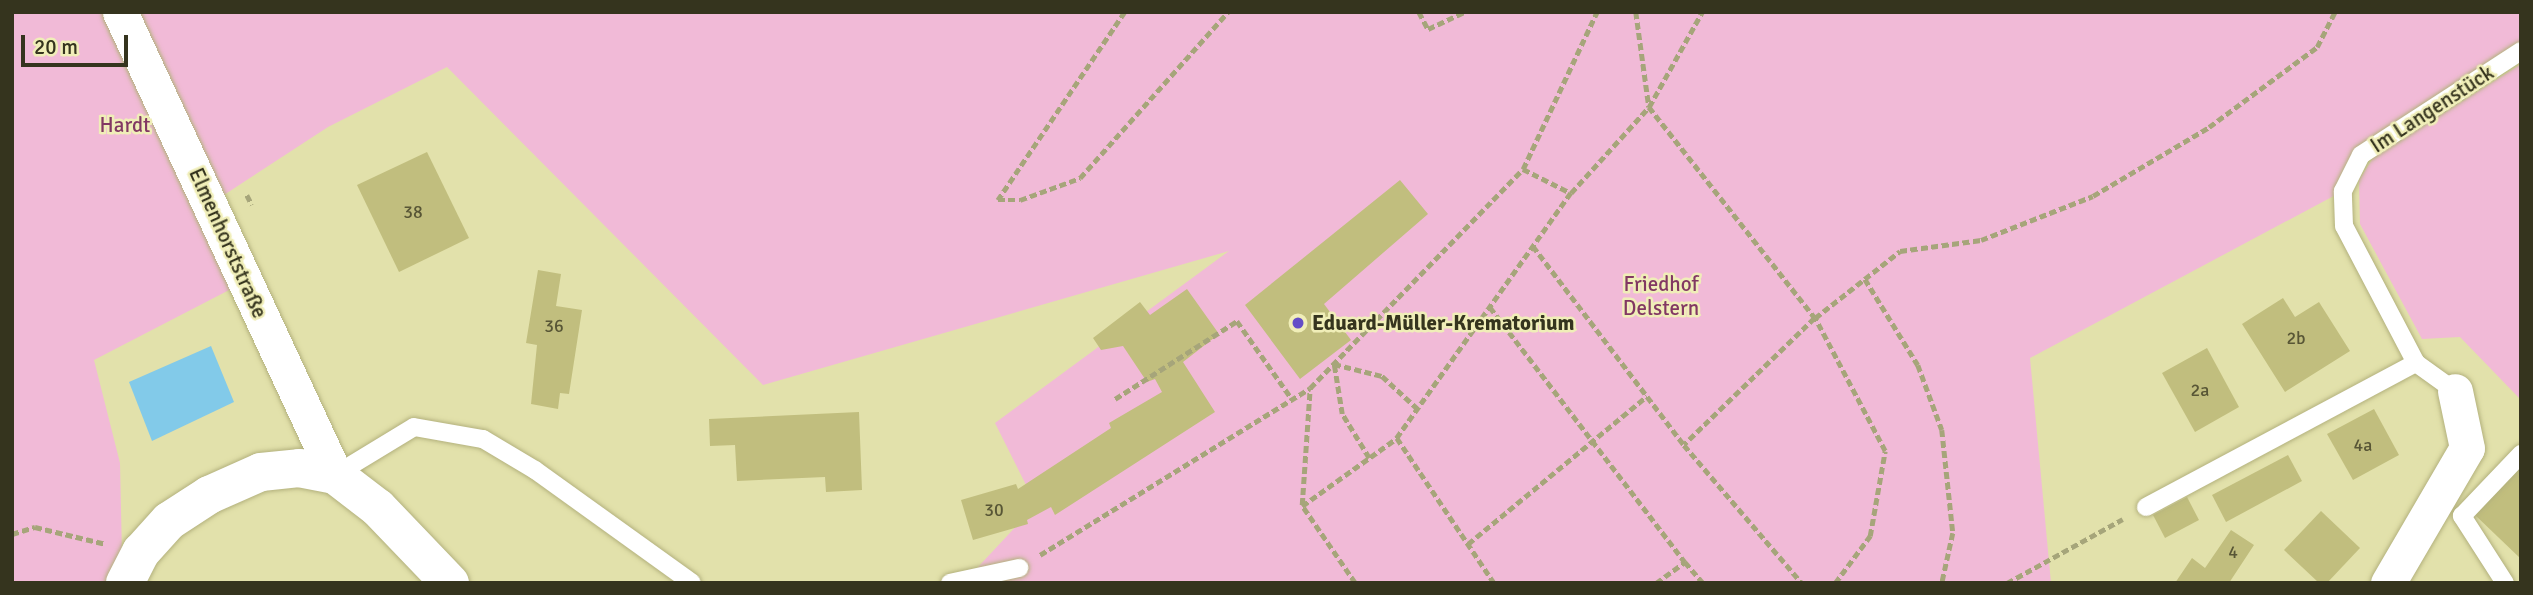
<!DOCTYPE html>
<html>
<head>
<meta charset="utf-8">
<style>
  body { margin:0 }
  #map { position:relative; width:2533px; height:595px; overflow:hidden; background:#e2e1ab; font-family:Signika,sans-serif }
  div>[style] { position:absolute }
  .green>* { inset:0; background:#f1bad7 }
  .water>* { inset:0; background:#82cae9 }
  .building>* { inset:0; background:#c1be7e }
  .path>* { height:4.5px; margin-top:-2.25px; transform-origin:0; background:repeating-linear-gradient(90deg,#a6a57a 0 7px,transparent 0 10.5px) }
  .roads { filter:drop-shadow(0 0 2px #b3b17d) drop-shadow(0 0 2px #b3b17d) }
  .lane>* { height:18px; margin:-9px; padding:0 9px; transform-origin:9px; border-radius:9px; background:#fff }
  .street>* { height:35px; margin:-17.5px; padding:0 17.5px; transform-origin:17.5px; border-radius:17.5px; background:#fff }
  .secondary>* { height:38px; margin:-19px; padding:0 19px; transform-origin:19px; border-radius:19px; background:#fff }
  .dots>* { width:19px; height:19px; translate:-50% -50%; box-sizing:border-box; border:4px solid #f0eeb8; border-radius:50% }
  span { translate:-50% -50%; white-space:nowrap; text-align:center; line-height:1.15; -webkit-text-stroke:5px #f0eeb8; paint-order:stroke }
  .number-label { font-size:18px; color:#585636 }
  .number-label span { -webkit-text-stroke-width:0 }
  .street-label { font-size:21px; color:#35341e }
  .park-label { font-size:21px; color:#823863 }
  .poi-label { font-size:21px; color:#35341e; font-weight:700 }
  .left { translate:0 -50%; text-align:left }
  .frame { position:absolute; inset:0; border:14px solid #35341e; pointer-events:none }
  .scale { position:absolute; left:21px; top:35px; width:107px; height:32px; box-sizing:border-box; border:4px solid #35341e; border-top:0; padding-left:9px; font-size:21px; line-height:24px; white-space:nowrap; color:#35341e; -webkit-text-stroke:5px #f0eeb8; paint-order:stroke }
</style>
</head>
<body>
<div id="map">
  <div class="green">
    <i style="clip-path:polygon(12px 12px,2521px 12px,2521px 51px,2361px 155px,2343px 191px,2030px 358px,2051px 583px,963px 583px,1036px 505px,995px 423px,1229px 251px,763px 385px,447px 67px,328px 127px,201px 210px,235px 287px,94px 360px,120px 463px,122px 555px,111px 583px,12px 583px)"></i>
    <i style="clip-path:polygon(2521px 64px,2521px 400px,2460px 337px,2422px 339px,2360px 224px,2359px 180px,2373px 158px)"></i>
  </div>
  <div class="water">
    <i style="clip-path:polygon(211px 346px,234px 402px,152px 441px,129px 382px)"></i>
  </div>
  <div class="building">
    <i style="clip-path:polygon(427px 152px,469px 238px,399px 272px,357px 185px)"></i>
    <i style="clip-path:polygon(1400px 180px,1428px 214px,1324px 304px,1351px 340px,1300px 379px,1245px 305px)"></i>
    <i style="clip-path:polygon(538px 270px,561px 274px,556px 306px,582px 310px,569px 394px,560px 393px,558px 409px,531px 404px,537px 345px,526px 343px)"></i>
    <i style="clip-path:polygon(1187px 289px,1219px 334px,1183px 362px,1215px 412px,1055px 515px,1051px 507px,1027px 520px,1028px 524px,973px 540px,961px 500px,1016px 484px,1018px 489px,1111px 428px,1109px 423px,1162px 392px,1155px 379px,1147px 382px,1123px 346px,1101px 350px,1093px 338px,1140px 302px,1150px 315px)"></i>
    <i style="clip-path:polygon(2283px 298px,2295px 317px,2319px 302px,2350px 351px,2285px 392px,2242px 324px)"></i>
    <i style="clip-path:polygon(2207px 348px,2239px 407px,2195px 432px,2162px 373px)"></i>
    <i style="clip-path:polygon(2374px 409px,2399px 455px,2353px 480px,2327px 434px)"></i>
    <i style="clip-path:polygon(859px 412px,862px 490px,826px 492px,825px 477px,737px 481px,735px 445px,710px 446px,709px 419px)"></i>
    <i style="clip-path:polygon(2288px 455px,2302px 481px,2226px 522px,2212px 495px)"></i>
    <i style="clip-path:polygon(2521px 466px,2521px 559px,2475px 515px)"></i>
    <i style="clip-path:polygon(2187px 497px,2199px 520px,2165px 538px,2153px 515px)"></i>
    <i style="clip-path:polygon(2321px 511px,2360px 548px,2327px 583px,2319px 583px,2284px 550px)"></i>
    <i style="clip-path:polygon(2231px 530px,2254px 545px,2229px 583px,2175px 583px,2192px 558px,2205px 568px)"></i>
  </div>
  <div class="path">
    <i style="left:1125px;top:12px;width:227px;rotate:124deg"></i>
    <i style="left:998px;top:200px;width:22px"></i>
    <i style="left:1020px;top:200px;width:64px;rotate:-20.1deg"></i>
    <i style="left:1080px;top:178px;width:222px;rotate:-48.3deg"></i>
    <i style="left:1419px;top:12px;width:19px;rotate:62deg"></i>
    <i style="left:1428px;top:29px;width:40px;rotate:-25deg"></i>
    <i style="left:1636px;top:12px;width:96px;rotate:82.2deg"></i>
    <i style="left:1649px;top:107px;width:109px;rotate:-60.8deg"></i>
    <i style="left:1523px;top:169px;width:174px;rotate:-64.8deg"></i>
    <i style="left:1571px;top:193px;width:116px;rotate:-47.8deg"></i>
    <i style="left:1649px;top:107px;width:268px;rotate:51.8deg"></i>
    <i style="left:1815px;top:318px;width:182px;rotate:135.9deg"></i>
    <i style="left:1684px;top:445px;width:182px;rotate:49.5deg"></i>
    <i style="left:247px;top:195px;width:11px;rotate:63deg"></i>
    <i style="left:1533px;top:246px;width:250px;rotate:52.8deg"></i>
    <i style="left:1865px;top:279px;width:101px;rotate:58.4deg"></i>
    <i style="left:1918px;top:365px;width:69px;rotate:69.7deg"></i>
    <i style="left:1942px;top:430px;width:104px;rotate:83.9deg"></i>
    <i style="left:1953px;top:533px;width:51px;rotate:102.4deg"></i>
    <i style="left:1490px;top:307px;width:321px;rotate:52.6deg"></i>
    <i style="left:1115px;top:399px;width:145px;rotate:-32.6deg"></i>
    <i style="left:1237px;top:321px;width:95px;rotate:54.8deg"></i>
    <i style="left:1369px;top:458px;width:52px;rotate:-121.5deg"></i>
    <i style="left:1342px;top:414px;width:51px;rotate:-99.1deg"></i>
    <i style="left:1334px;top:364px;width:49px;rotate:14deg"></i>
    <i style="left:1382px;top:376px;width:49px;rotate:42.5deg"></i>
    <i style="left:1302px;top:505px;width:117px;rotate:-86.1deg"></i>
    <i style="left:12px;top:534px;width:24px;rotate:-17deg"></i>
    <i style="left:35px;top:527px;width:73px;rotate:13.5deg"></i>
    <i style="left:1468px;top:544px;width:232px;rotate:-39.6deg"></i>
    <i style="left:1040px;top:555px;width:317px;rotate:-31.7deg"></i>
    <i style="left:1310px;top:388px;width:305px;rotate:-45.8deg"></i>
    <i style="left:1523px;top:169px;width:54px;rotate:26.6deg"></i>
    <i style="left:1571px;top:193px;width:301px;rotate:125.4deg"></i>
    <i style="left:1397px;top:438px;width:174px;rotate:56.2deg"></i>
    <i style="left:1355px;top:583px;width:93px;rotate:-124.5deg"></i>
    <i style="left:1302px;top:506px;width:117px;rotate:-35.6deg"></i>
    <i style="left:1656px;top:583px;width:36px;rotate:-36deg"></i>
    <i style="left:1685px;top:562px;width:28px;rotate:49deg"></i>
    <i style="left:1835px;top:583px;width:59px;rotate:-53.3deg"></i>
    <i style="left:1870px;top:536px;width:86px;rotate:-80deg"></i>
    <i style="left:1885px;top:451px;width:150px;rotate:-117.8deg"></i>
    <i style="left:1815px;top:318px;width:108px;rotate:-38.2deg"></i>
    <i style="left:1900px;top:251px;width:82px;rotate:-7.7deg"></i>
    <i style="left:1981px;top:240px;width:120px;rotate:-21.4deg"></i>
    <i style="left:2093px;top:196px;width:135px;rotate:-30.7deg"></i>
    <i style="left:2209px;top:127px;width:134px;rotate:-36.5deg"></i>
    <i style="left:2317px;top:47px;width:39px;rotate:-63deg"></i>
    <i style="left:2007px;top:583px;width:132px;rotate:-28.9deg"></i>
  </div>
  <div class="roads">
    <div class="lane">
      <i style="left:2455px;top:391px;width:48px;rotate:-144.3deg"></i>
      <i style="left:2416px;top:363px;width:155px;rotate:-117.7deg"></i>
      <i style="left:2344px;top:226px;width:35px;rotate:-92deg"></i>
      <i style="left:2343px;top:191px;width:40px;rotate:-63.4deg"></i>
      <i style="left:2361px;top:155px;width:191px;rotate:-33deg"></i>
      <i style="left:335px;top:475px;width:92px;rotate:-31.3deg"></i>
      <i style="left:414px;top:427px;width:70px;rotate:9.9deg"></i>
      <i style="left:483px;top:439px;width:61px;rotate:30.8deg"></i>
      <i style="left:535px;top:470px;width:193px;rotate:35.7deg"></i>
      <i style="left:2146px;top:507px;width:306px;rotate:-28.1deg"></i>
      <i style="left:950px;top:583px;width:71px;rotate:-12.3deg"></i>
      <i style="left:2505px;top:583px;width:80px;rotate:-122.7deg"></i>
      <i style="left:2462px;top:516px;width:86px;rotate:-46.4deg"></i>
    </div>
    <div class="street">
      <i style="left:120px;top:12px;width:510px;rotate:65.09deg"></i>
      <i style="left:2388px;top:583px;width:156px;rotate:-59.7deg"></i>
      <i style="left:2467px;top:448px;width:58px;rotate:-101.9deg"></i>
    </div>
    <div class="secondary">
      <i style="left:125px;top:583px;width:35px;rotate:-63deg"></i>
      <i style="left:141px;top:552px;width:42px;rotate:-47.9deg"></i>
      <i style="left:169px;top:521px;width:48px;rotate:-33deg"></i>
      <i style="left:209px;top:495px;width:57px;rotate:-23.9deg"></i>
      <i style="left:261px;top:472px;width:38px;rotate:-6deg"></i>
      <i style="left:299px;top:468px;width:37px;rotate:11deg"></i>
      <i style="left:335px;top:475px;width:54px;rotate:37.5deg"></i>
      <i style="left:378px;top:508px;width:104px;rotate:46.2deg"></i>
    </div>
  </div>
  <div class="dots">
    <i style="left:1298px;top:323px;background:#644ec7"></i>
  </div>
  <div class="number-label">
    <span style="left:413px;top:212px">38</span>
    <span style="left:554px;top:326px">36</span>
    <span style="left:2296px;top:338px">2b</span>
    <span style="left:2200px;top:390px">2a</span>
    <span style="left:2363px;top:445px">4a</span>
    <span style="left:994px;top:510px">30</span>
    <span style="left:2233px;top:552px">4</span>
  </div>
  <div class="street-label">
    <span style="left:2432px;top:109px;rotate:-33deg">Im Langenstück</span>
    <span style="left:228px;top:243px;rotate:66deg">Elmenhorststraße</span>
  </div>
  <div class="park-label">
    <span style="left:125px;top:125px">Hardt</span>
    <span style="left:1661px;top:296px">Friedhof<br>Delstern</span>
  </div>
  <div class="poi-label">
    <span class="left" style="left:1312px;top:323px">Eduard-Müller-Krematorium</span>
  </div>
  <div class="frame"></div>
  <div class="scale">20 m</div>
</div>
</body>
</html>
